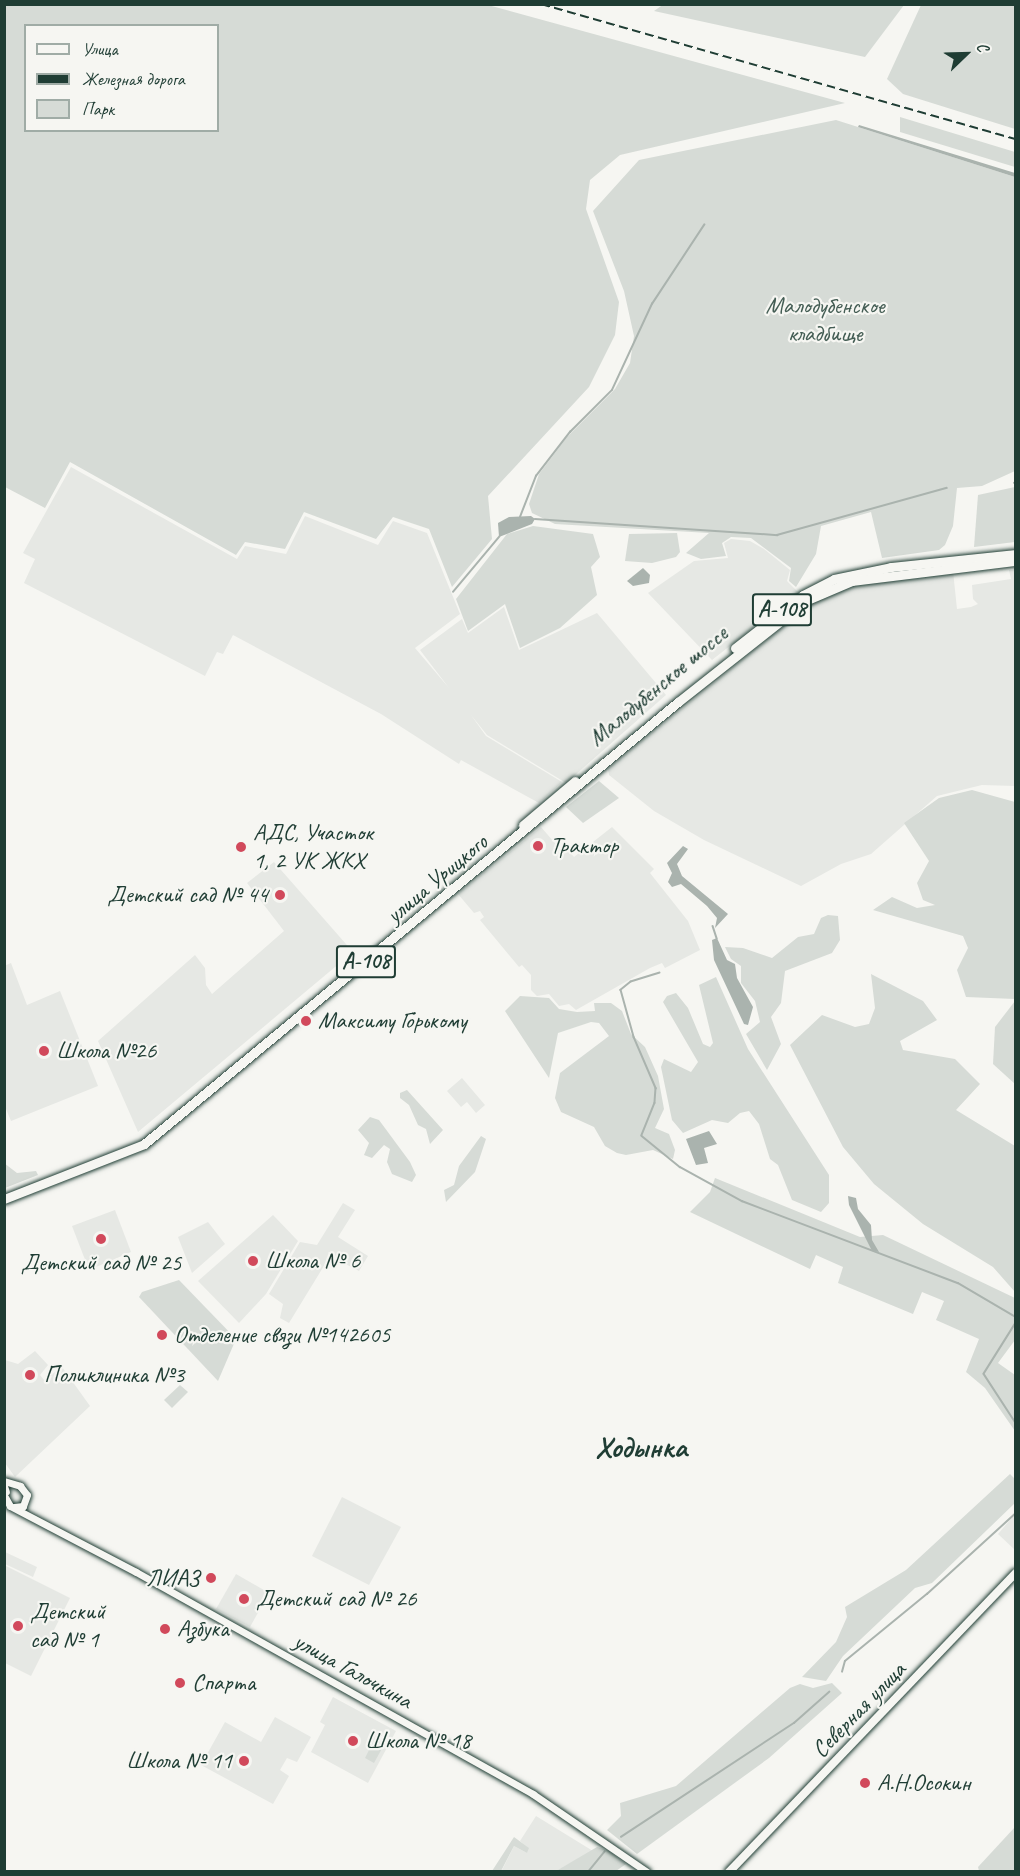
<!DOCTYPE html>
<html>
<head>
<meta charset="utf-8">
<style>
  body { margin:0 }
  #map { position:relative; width:1020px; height:1876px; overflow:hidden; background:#f6f6f2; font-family:Caveat,sans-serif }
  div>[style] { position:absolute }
  .built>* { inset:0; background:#e6e8e4 }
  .green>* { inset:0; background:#d6dbd6 }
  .water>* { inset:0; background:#aab3ae }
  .stream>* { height:1.5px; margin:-0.75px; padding:0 0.75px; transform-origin:0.75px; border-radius:0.75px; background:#aab3ae }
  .roads { filter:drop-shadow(0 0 2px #1f3d34) drop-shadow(0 0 2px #1f3d34) }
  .tertiary>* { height:7px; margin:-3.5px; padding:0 3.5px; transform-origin:3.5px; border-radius:3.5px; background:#f6f6f2 }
  .secondary>* { height:8px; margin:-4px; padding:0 4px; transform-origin:4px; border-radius:4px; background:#f6f6f2 }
  .trunk>* { height:9px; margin:-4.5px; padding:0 4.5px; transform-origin:4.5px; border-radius:4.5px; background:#f6f6f2 }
  .rail>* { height:1.5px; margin-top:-0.75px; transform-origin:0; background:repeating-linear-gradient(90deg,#1f3d34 0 9px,transparent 0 13.5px) }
  .dots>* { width:16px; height:16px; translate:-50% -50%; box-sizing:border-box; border:3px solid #f6f6f2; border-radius:50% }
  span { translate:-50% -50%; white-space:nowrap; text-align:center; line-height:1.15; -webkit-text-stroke:4.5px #f6f6f2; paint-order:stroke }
  .shield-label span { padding:2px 4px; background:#f6f6f2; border:2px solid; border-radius:4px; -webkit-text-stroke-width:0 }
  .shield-label { font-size:22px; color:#1f3d34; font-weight:700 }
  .park-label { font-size:24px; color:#445d54 }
  .street-label { font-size:24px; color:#1f3d34 }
  .poi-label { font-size:24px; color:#1f3d34 }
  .left { translate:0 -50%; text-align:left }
  .right { translate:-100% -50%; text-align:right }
  .district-label { font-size:30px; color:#1f3d34; font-weight:700 }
  .frame { position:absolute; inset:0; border:6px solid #1f3d34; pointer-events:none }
  .legend { position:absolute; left:24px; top:24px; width:195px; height:108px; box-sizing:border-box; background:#f6f6f2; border:2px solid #a0aca6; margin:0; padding:8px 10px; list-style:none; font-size:18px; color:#1f3d34 }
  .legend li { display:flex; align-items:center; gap:12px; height:30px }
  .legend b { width:30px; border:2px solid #a0aca6 }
  .north { position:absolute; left:936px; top:24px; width:60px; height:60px; -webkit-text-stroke:4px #f6f6f2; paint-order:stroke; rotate:67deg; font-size:16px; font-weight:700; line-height:24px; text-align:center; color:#1f3d34 }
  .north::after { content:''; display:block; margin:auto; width:21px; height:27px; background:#1f3d34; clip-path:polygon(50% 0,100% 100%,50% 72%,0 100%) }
</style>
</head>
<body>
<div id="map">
  <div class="built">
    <i style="clip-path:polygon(71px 467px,237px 559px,245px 546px,286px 554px,305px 516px,378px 545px,393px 521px,427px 533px,460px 614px,415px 648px,449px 688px,420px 650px,462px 619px,468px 633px,504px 607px,519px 650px,597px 613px,666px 695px,566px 783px,487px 735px,471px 715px,486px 736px,562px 782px,539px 803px,461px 760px,459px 764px,381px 714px,233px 635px,223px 654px,217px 652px,205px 676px,24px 583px,35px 559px,23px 553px)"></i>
    <i style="clip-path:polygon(731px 539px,750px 541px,764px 549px,790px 570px,787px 581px,798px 592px,712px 660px,648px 593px,694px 561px,728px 558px,724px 543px)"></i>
    <i style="clip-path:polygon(1009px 570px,1015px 570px,1015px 786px,982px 785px,937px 796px,871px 854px,841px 864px,801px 886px,704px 840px,654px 811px,609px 775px,608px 769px,816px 600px,865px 582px,953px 571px,957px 609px,971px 607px,978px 604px,973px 599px,972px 585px,1011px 579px)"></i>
    <i style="clip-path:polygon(541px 827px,560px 849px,565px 847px,574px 857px,612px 827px,654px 869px,650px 873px,688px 921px,700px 950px,665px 968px,662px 963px,650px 968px,576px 1010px,569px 1004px,559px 1006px,549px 994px,537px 996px,531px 990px,531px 975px,522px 965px,519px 967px,480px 920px,484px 917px,480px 911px,474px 913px,458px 894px)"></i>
    <i style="clip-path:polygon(274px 862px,353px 952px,138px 1132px,98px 1041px,195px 955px,205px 968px,206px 985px,212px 994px,284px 931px,247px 883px)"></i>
    <i style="clip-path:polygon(11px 963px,27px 1005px,60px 991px,98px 1086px,11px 1121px,4px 1104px,4px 966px)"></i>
    <i style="clip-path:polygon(462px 1078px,485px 1105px,476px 1113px,467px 1102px,461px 1107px,447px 1091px)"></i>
    <i style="clip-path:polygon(343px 1203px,355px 1210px,338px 1237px,368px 1256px,359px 1271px,330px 1256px,289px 1323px,280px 1318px,283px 1304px,269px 1294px,300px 1242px,317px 1245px)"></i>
    <i style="clip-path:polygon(115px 1210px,131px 1252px,89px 1270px,72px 1226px)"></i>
    <i style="clip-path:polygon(273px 1215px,298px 1241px,266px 1294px,239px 1323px,198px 1281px)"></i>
    <i style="clip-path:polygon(208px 1222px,225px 1244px,192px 1273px,178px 1237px)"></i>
    <i style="clip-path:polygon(35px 1351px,48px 1365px,40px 1375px,44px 1380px,62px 1367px,90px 1406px,15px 1477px,5px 1463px,5px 1360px,18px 1364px)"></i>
    <i style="clip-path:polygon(342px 1497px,401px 1527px,369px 1585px,312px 1556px)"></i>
    <i style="clip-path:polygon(1015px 1514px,1015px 1550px,998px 1534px)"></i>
    <i style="clip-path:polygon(5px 1552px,37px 1567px,33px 1577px,5px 1564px)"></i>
    <i style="clip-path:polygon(4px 1565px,70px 1598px,31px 1676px,5px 1663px)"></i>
    <i style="clip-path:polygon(236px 1574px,269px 1593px,250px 1627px,216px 1609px)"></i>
    <i style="clip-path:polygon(333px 1697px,396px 1731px,368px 1783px,311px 1752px,325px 1725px,320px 1722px)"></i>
    <i style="clip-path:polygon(275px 1717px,311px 1737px,297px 1762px,287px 1758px,280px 1770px,289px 1776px,273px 1804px,201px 1765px,225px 1722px,261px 1742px)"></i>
    <i style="clip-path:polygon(536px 1816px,593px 1851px,556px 1871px,501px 1872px,514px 1846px,527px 1853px,528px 1848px,520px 1841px)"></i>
  </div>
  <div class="green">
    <i style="clip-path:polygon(664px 4px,904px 4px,904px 5px,865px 57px,654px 11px)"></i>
    <i style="clip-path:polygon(evenodd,4px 5px,488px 5px,845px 103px,620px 155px,590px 180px,586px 209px,619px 302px,615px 335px,589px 387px,488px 496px,492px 539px,452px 587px,429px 529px,393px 517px,376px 539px,304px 512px,285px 549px,245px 542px,236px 555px,70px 462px,45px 508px,5px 487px,4px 5px,26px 26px,218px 26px,218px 130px,26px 130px,26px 26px)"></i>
    <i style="clip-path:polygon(921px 5px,1015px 5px,1015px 129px,903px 94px,887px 79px)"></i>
    <i style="clip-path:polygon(900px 117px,1015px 152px,1015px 167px,900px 132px)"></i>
    <i style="clip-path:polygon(836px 120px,1015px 177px,1015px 471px,982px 486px,957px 488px,953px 526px,945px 545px,939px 550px,882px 558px,871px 512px,821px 526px,816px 554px,796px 587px,789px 581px,791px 568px,751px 538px,731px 537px,722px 543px,726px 556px,701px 559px,686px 553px,709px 533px,555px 524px,532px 513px,529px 504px,539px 474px,567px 437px,615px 389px,630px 363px,634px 336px,624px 291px,593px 211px,639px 160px)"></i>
    <i style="clip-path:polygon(1015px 487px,1015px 542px,974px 547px,978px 495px)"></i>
    <i style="clip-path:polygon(533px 526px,593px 534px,600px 557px,591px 567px,597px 595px,560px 628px,520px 648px,505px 604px,468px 631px,456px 599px,507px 534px)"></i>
    <i style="clip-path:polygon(677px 533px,680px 552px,676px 557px,652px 563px,625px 561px,629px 534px)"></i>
    <i style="clip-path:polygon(599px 781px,619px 798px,583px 823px,566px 807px)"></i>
    <i style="clip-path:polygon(972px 790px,1015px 802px,1015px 999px,966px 997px,957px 970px,968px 948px,963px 936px,873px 910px,892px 897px,917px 908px,935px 905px,923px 900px,917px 883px,929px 861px,904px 823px,939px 798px)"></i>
    <i style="clip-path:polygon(828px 915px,838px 916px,840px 940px,832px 953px,785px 971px,781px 1003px,771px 1017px,781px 1044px,767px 1070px,746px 1034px,760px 1022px,755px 1001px,741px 983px,741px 966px,731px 959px,725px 947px,743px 948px,772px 958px,798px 937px,814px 934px,821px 918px)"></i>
    <i style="clip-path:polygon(871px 974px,923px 1001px,937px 1020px,900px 1041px,903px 1050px,955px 1059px,980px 1084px,956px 1110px,1015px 1146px,1015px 1292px,993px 1267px,923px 1224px,874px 1184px,843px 1147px,790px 1045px,822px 1015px,855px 1027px,869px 1024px,875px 1008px)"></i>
    <i style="clip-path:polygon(716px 977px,748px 1049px,829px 1175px,829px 1203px,821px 1212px,792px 1200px,778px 1165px,770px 1159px,759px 1124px,749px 1111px,740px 1113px,728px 1123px,712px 1120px,683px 1133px,672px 1120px,661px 1067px,664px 1059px,691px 1072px,698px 1062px,663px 1002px,667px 996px,676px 993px,688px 1008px,703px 1044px,710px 1047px,713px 1043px,699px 985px)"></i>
    <i style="clip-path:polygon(520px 996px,549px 998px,559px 1009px,577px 1012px,595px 1011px,594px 1003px,611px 1003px,622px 1011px,631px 1034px,645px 1047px,658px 1076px,664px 1109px,655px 1128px,669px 1134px,675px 1150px,673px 1159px,653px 1150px,626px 1155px,617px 1153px,605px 1146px,594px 1127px,561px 1112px,555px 1098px,560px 1073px,609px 1036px,599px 1023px,591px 1022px,558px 1033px,549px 1078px,505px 1011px)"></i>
    <i style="clip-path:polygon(1015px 1001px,1015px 1084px,993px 1064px,995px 1027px)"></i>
    <i style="clip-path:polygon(407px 1090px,443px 1130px,430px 1144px,426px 1129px,418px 1125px,409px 1105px,400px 1098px,400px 1093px)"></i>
    <i style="clip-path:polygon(370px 1117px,379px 1120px,410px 1162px,416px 1175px,412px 1182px,392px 1174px,387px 1162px,390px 1149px,384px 1145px,372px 1158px,364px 1155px,369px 1143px,358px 1130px)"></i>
    <i style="clip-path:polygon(481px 1136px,486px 1139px,475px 1172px,446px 1202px,444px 1190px,454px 1185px,459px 1166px)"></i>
    <i style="clip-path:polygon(4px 1163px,17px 1173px,36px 1171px,38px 1175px,5px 1188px)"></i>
    <i style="clip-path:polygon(715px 1178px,860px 1237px,883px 1235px,1015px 1298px,1015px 1340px,998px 1363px,1015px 1375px,1015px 1431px,985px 1388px,966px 1372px,979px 1339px,936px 1320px,944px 1301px,922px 1292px,913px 1314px,838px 1283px,843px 1267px,816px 1255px,810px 1269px,690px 1212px,710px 1192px)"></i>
    <i style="clip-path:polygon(179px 1280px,236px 1339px,218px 1381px,139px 1297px,142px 1292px)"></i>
    <i style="clip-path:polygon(180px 1385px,188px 1392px,172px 1408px,164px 1400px)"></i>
    <i style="clip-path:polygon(1010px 1474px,1015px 1479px,1015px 1503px,932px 1583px,915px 1588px,843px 1656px,826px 1681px,802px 1677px,836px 1642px,847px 1617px,845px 1607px,906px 1570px)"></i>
    <i style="clip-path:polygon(832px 1683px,842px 1693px,769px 1758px,637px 1854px,607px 1830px,621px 1816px,620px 1803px,676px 1786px,790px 1688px,800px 1684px,813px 1688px)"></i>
    <i style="clip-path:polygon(375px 1738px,385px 1743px,374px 1763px,365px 1758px)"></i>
    <i style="clip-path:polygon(1015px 1827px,1015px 1871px,979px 1871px,978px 1867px)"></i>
    <i style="clip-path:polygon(514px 1837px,529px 1848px,527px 1853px,514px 1846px,501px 1871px,492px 1871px)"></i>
    <i style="clip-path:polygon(597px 1847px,609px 1851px,626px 1864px,616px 1871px,556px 1871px)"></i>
  </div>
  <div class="water">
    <i style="clip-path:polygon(859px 125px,1015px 173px,1015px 177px,858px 127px)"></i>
    <i style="clip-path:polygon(531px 516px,535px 519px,532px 524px,499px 537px,498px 523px,509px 517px)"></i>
    <i style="clip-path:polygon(643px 568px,650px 575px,649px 583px,633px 586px,627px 581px)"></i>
    <i style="clip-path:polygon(683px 846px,688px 849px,677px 864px,682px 876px,728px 914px,715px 928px,717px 918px,707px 906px,681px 884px,672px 887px,668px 882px,672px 873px,667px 863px)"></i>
    <i style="clip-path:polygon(717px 938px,727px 960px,735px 964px,737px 978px,753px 1007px,748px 1025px,744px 1024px,714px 960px,712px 940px)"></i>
    <i style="clip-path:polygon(709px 1131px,717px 1144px,704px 1148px,708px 1163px,696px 1165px,686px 1139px)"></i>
    <i style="clip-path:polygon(848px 1196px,856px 1198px,858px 1209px,871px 1225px,872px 1240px,879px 1252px,872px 1251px,849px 1205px)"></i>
  </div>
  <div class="stream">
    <i style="left:1014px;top:483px;width:2px;rotate:-27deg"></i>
    <i style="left:520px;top:517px;width:44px;rotate:-68.7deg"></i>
    <i style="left:536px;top:476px;width:56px;rotate:-52.3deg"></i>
    <i style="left:570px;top:432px;width:59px;rotate:-45deg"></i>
    <i style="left:612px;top:390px;width:95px;rotate:-65.1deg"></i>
    <i style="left:652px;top:304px;width:95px;rotate:-56.6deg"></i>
    <i style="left:535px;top:519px;width:243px;rotate:3.8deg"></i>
    <i style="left:777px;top:535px;width:176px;rotate:-15.5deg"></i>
    <i style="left:453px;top:592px;width:72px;rotate:-50.1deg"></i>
    <i style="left:713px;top:926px;width:13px;rotate:72deg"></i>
    <i style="left:660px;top:973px;width:30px;rotate:163deg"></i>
    <i style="left:631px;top:982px;width:13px;rotate:141deg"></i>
    <i style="left:621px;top:990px;width:49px;rotate:74.5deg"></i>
    <i style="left:634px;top:1037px;width:56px;rotate:66.7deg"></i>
    <i style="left:656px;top:1088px;width:15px;rotate:94deg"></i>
    <i style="left:655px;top:1103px;width:35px;rotate:112deg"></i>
    <i style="left:642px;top:1136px;width:49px;rotate:39.2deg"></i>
    <i style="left:680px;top:1167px;width:71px;rotate:28.7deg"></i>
    <i style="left:742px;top:1201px;width:231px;rotate:20.8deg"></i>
    <i style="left:958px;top:1283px;width:67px;rotate:30.4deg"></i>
    <i style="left:1016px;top:1323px;width:60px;rotate:122.1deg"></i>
    <i style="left:984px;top:1374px;width:59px;rotate:56.9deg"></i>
    <i style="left:842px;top:1672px;width:11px;rotate:-75deg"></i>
    <i style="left:845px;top:1661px;width:106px;rotate:-39.3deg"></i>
    <i style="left:927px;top:1594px;width:120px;rotate:-42.3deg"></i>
    <i style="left:621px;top:1837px;width:207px;rotate:-33.4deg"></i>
    <i style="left:794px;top:1723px;width:47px;rotate:-41.5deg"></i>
    <i style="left:588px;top:1872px;width:26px;rotate:-51deg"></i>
  </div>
  <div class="roads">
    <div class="tertiary">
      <i style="left:4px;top:1481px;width:17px;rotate:17deg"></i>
      <i style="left:20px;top:1486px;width:11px;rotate:52deg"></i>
      <i style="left:27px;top:1495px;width:12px;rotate:110deg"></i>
      <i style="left:23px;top:1506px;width:9px;rotate:174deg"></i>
      <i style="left:4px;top:1486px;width:6px;rotate:72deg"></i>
      <i style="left:5px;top:1497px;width:10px;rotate:61deg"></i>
      <i style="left:10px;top:1506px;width:142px;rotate:27.6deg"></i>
      <i style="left:136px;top:1572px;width:455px;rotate:29.2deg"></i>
      <i style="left:533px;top:1794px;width:138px;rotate:34.4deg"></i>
    </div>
    <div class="secondary">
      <i style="left:729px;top:1872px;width:414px;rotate:-46.2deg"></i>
    </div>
    <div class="trunk">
      <i style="left:735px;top:648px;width:86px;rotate:-37.9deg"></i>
      <i style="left:803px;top:595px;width:35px;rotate:-27deg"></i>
      <i style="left:834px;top:579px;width:58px;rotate:-11.9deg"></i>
      <i style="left:891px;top:567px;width:126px;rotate:-5.9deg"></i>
      <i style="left:523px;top:825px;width:68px;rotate:-40.2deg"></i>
      <i style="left:4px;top:1199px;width:150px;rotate:-21.4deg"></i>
      <i style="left:144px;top:1144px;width:693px;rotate:-39.62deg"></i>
      <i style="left:678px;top:702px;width:164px;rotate:-38.3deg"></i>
      <i style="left:807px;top:600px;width:49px;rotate:-22.9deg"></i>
      <i style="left:852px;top:581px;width:165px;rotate:-7deg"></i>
    </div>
  </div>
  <div class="rail">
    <i style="left:541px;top:4px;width:494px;rotate:15.9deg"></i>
  </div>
  <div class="dots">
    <i style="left:538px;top:846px;background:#d1495b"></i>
    <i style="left:241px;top:847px;background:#d1495b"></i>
    <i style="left:280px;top:895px;background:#d1495b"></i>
    <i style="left:306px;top:1021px;background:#d1495b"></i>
    <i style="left:44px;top:1051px;background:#d1495b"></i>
    <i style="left:101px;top:1239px;background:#d1495b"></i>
    <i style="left:253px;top:1261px;background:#d1495b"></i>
    <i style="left:162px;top:1335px;background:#d1495b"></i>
    <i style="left:30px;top:1375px;background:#d1495b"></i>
    <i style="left:211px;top:1578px;background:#d1495b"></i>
    <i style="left:244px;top:1599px;background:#d1495b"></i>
    <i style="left:18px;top:1626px;background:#d1495b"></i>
    <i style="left:165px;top:1629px;background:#d1495b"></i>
    <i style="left:180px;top:1683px;background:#d1495b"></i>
    <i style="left:353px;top:1741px;background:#d1495b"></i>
    <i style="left:244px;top:1761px;background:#d1495b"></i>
    <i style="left:865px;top:1783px;background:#d1495b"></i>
  </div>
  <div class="shield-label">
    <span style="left:782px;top:610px">А-108</span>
    <span style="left:366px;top:962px">А-108</span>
  </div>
  <div class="park-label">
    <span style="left:825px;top:320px">Малодубенское<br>кладбище</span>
  </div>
  <div class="street-label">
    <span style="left:658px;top:686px;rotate:-40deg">Малодубенское шоссе</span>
    <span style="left:437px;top:879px;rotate:-40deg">улица Урицкого</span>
    <span style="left:353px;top:1671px;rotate:29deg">улица Галочкина</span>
    <span style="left:859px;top:1710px;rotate:-46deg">Северная улица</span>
  </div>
  <div class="poi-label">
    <span class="left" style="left:253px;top:847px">АДС, Участок<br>1, 2 УК ЖКХ</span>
    <span class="left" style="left:550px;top:846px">Трактор</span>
    <span class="right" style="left:268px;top:895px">Детский сад № 44</span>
    <span class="left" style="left:318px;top:1021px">Максиму Горькому</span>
    <span class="left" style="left:56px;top:1051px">Школа №26</span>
    <span class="left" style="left:265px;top:1261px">Школа № 6</span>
    <span style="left:101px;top:1263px">Детский сад № 25</span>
    <span class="left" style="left:174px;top:1335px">Отделение связи №142605</span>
    <span class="left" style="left:44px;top:1375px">Поликлиника №3</span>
    <span class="right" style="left:199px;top:1578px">ЛИАЗ</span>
    <span class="left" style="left:256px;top:1599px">Детский сад № 26</span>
    <span class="left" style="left:30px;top:1626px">Детский<br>сад № 1</span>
    <span class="left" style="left:177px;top:1629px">Азбука</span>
    <span class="left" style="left:192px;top:1683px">Спарта</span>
    <span class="left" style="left:365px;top:1741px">Школа № 18</span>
    <span class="right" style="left:232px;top:1761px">Школа № 11</span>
    <span class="left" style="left:877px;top:1783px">А.Н.Осокин</span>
  </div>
  <div class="district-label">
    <span style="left:641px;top:1447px">Ходынка</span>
  </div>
  <div class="frame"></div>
  <ul class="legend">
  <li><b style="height:8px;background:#f6f6f2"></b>Улица</li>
  <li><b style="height:8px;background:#1f3d34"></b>Железная дорога</li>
  <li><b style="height:16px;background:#d6dbd6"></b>Парк</li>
  </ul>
  <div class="north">С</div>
</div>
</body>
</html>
